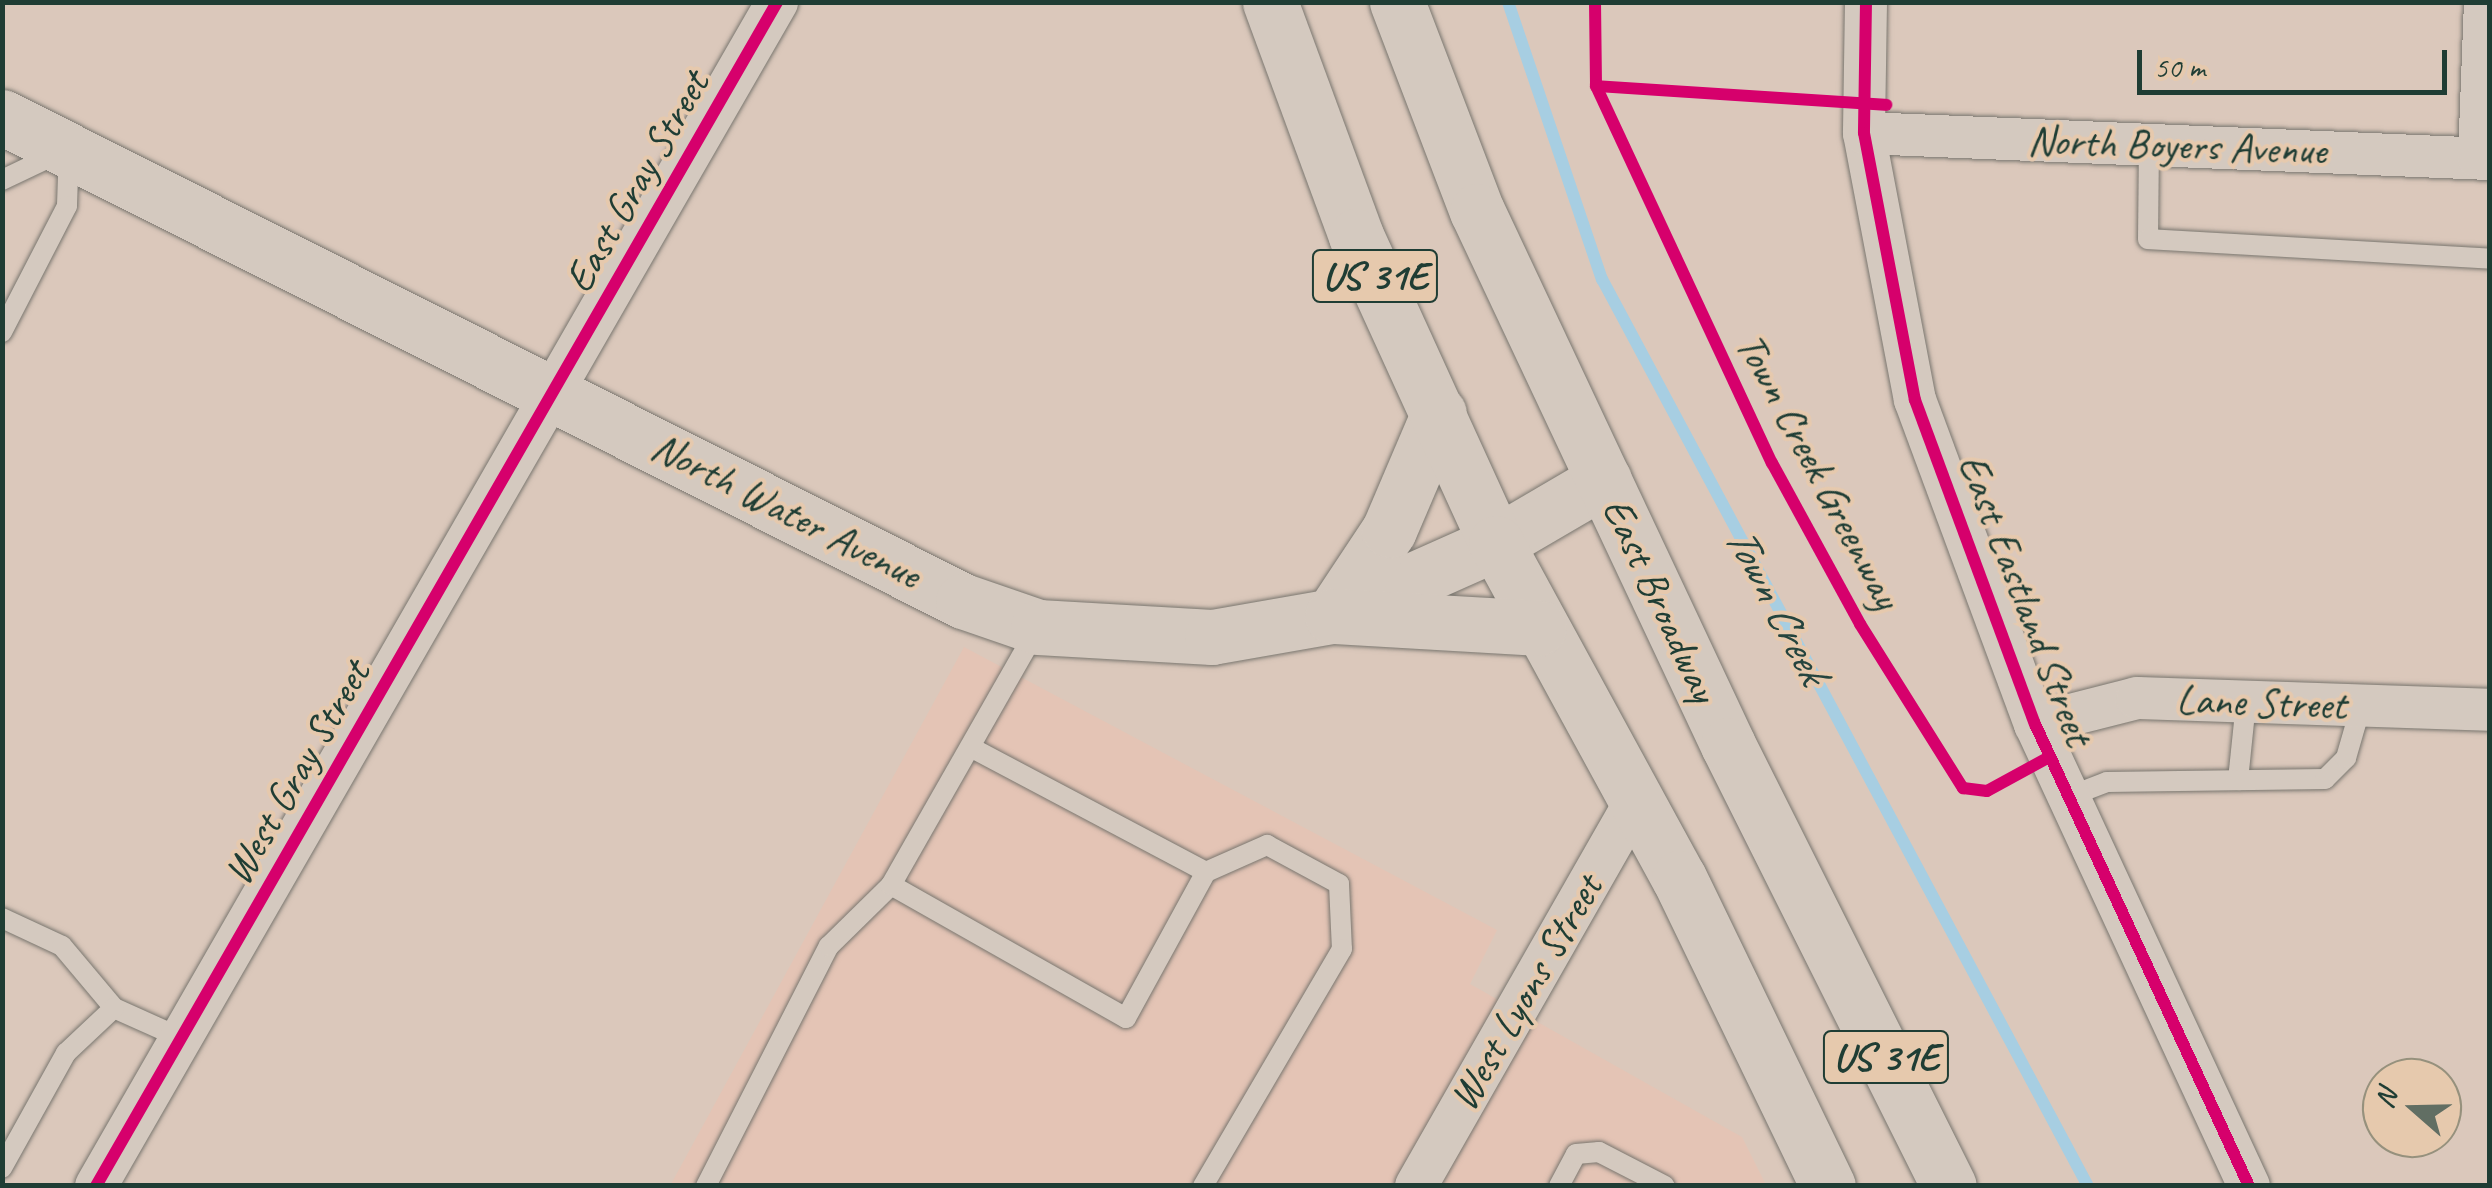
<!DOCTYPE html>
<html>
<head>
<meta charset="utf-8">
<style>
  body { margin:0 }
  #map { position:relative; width:2492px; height:1188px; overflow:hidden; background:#dbc8bb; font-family:Caveat,sans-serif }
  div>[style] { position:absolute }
  .built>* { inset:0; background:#e4c4b5 }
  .stream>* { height:12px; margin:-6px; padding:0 6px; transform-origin:6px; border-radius:6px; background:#a7cee2 }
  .roads { filter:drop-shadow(0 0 2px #79766f) drop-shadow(0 0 2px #79766f) }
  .service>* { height:20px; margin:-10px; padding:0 10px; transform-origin:10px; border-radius:10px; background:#d4c9bf }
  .minor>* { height:42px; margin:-21px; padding:0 21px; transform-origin:21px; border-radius:21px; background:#d4c9bf }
  .secondary>* { height:55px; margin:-27.5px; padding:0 27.5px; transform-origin:27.5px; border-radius:27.5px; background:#d4c9bf }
  .primary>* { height:55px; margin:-27.5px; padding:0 27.5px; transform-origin:27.5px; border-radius:27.5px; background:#d4c9bf }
  .cycleway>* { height:12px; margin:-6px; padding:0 6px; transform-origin:6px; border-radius:6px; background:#d6006c }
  span { translate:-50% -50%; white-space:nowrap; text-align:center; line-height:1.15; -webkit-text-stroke:8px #e6c9ad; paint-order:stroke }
  .shield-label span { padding:2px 8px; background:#e6c9ad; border:2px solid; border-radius:8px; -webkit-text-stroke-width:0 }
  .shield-label { font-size:40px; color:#1f3d34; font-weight:700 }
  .street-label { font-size:42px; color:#1f3d34 }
  .water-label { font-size:45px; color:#25443e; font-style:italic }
  .frame { position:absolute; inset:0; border:5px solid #1f3d34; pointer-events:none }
  .north { position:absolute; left:2362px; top:1058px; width:100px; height:100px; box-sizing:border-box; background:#e6c9ad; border:2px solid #96917d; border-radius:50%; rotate:290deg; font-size:28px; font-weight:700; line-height:40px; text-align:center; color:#1f3d34 }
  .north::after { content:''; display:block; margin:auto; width:35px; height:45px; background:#616e63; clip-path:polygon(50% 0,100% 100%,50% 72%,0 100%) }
  .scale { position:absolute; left:2137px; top:50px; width:310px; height:45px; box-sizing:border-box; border:5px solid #1f3d34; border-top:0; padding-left:12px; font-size:30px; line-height:35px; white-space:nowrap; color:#1f3d34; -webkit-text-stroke:8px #e6c9ad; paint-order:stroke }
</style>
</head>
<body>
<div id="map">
  <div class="built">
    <i style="clip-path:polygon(964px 647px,1497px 930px,1470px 984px,1742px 1137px,1766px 1185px,670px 1186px)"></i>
  </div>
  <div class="stream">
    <i style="left:1508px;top:2px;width:293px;rotate:71.3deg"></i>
    <i style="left:1602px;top:279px;width:1029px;rotate:61.82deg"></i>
  </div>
  <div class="roads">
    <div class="service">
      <i style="left:2149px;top:145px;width:94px;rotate:90.6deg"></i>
      <i style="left:2148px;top:239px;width:343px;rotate:3.3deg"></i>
      <i style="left:2px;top:180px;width:74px;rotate:-25.5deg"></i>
      <i style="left:69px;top:148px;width:58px;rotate:92deg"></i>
      <i style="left:67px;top:206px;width:142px;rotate:117.3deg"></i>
      <i style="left:972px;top:748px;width:265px;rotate:27.9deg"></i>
      <i style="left:1206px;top:872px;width:67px;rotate:-23.9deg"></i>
      <i style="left:1267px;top:845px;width:82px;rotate:28.4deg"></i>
      <i style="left:1339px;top:884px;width:65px;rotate:87.4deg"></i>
      <i style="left:1342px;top:949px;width:275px;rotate:120.4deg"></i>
      <i style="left:2238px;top:780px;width:78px;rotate:-84.1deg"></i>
      <i style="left:2068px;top:797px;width:42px;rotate:-21deg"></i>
      <i style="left:2107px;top:782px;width:218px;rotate:-0.8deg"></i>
      <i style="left:2325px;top:779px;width:30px;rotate:-45deg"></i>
      <i style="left:2346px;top:758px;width:54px;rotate:-73.9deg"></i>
      <i style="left:891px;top:885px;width:270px;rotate:29.5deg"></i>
      <i style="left:1126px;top:1018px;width:166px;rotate:-61.3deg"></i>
      <i style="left:2px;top:918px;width:66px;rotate:25deg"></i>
      <i style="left:62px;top:946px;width:81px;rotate:50deg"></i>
      <i style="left:114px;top:1008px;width:73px;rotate:24.1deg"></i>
      <i style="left:2px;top:1168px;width:132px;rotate:-60.9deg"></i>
      <i style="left:66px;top:1053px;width:66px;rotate:-43.2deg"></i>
      <i style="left:706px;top:1186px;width:270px;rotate:-62.9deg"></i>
      <i style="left:829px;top:946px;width:87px;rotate:-44.5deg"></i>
      <i style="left:891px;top:885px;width:295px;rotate:-60.3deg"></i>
      <i style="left:1559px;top:1186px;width:36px;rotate:-62deg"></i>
      <i style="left:1576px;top:1154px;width:23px;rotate:-5deg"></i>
      <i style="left:1599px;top:1152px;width:74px;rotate:27.3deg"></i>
    </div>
    <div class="minor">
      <i style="left:1866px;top:2px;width:131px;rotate:90.9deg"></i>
      <i style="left:1864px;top:133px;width:272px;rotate:79.2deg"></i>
      <i style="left:1915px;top:400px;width:346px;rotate:69.7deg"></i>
      <i style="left:2035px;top:724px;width:509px;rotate:65.15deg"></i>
      <i style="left:1864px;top:133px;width:627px;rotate:2.38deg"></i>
      <i style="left:2479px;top:158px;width:156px;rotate:-87.8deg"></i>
      <i style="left:2035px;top:724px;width:105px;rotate:-14.3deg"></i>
      <i style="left:2137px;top:698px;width:353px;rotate:1.9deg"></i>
      <i style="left:96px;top:1186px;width:1366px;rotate:-60.09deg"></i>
      <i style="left:1416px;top:1186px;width:444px;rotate:-60.3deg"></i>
    </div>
    <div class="secondary">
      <i style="left:2px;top:117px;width:1076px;rotate:26.73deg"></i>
      <i style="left:963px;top:601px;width:79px;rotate:19.1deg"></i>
      <i style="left:1038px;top:627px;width:174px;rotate:3.3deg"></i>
      <i style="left:1212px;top:637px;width:122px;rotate:-9.9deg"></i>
      <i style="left:1332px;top:616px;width:180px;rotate:-24deg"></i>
      <i style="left:1496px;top:543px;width:125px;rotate:-30.3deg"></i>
      <i style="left:1332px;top:616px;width:103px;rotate:-56.5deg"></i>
      <i style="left:1389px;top:530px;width:127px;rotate:-66.9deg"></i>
    </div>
    <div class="primary">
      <i style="left:1270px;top:2px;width:249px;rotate:69.8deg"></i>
      <i style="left:1356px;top:236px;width:337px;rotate:65.5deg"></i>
      <i style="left:1496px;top:543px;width:382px;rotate:61.4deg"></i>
      <i style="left:1679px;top:878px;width:342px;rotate:64.2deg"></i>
      <i style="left:1397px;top:2px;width:224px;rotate:69.1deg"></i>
      <i style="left:1477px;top:211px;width:590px;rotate:64.82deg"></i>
      <i style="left:1728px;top:745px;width:493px;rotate:63.4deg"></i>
      <i style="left:1332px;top:616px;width:207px;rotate:3.3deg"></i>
    </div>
  </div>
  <div class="cycleway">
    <i style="left:1595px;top:2px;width:84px;rotate:89.3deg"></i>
    <i style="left:1596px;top:86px;width:416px;rotate:65deg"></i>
    <i style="left:1772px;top:463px;width:183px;rotate:61.3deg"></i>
    <i style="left:1860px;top:624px;width:194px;rotate:57.9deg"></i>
    <i style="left:1963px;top:788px;width:24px;rotate:7deg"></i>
    <i style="left:1987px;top:791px;width:71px;rotate:-28.7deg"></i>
    <i style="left:1866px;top:2px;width:131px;rotate:90.9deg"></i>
    <i style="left:1864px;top:133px;width:272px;rotate:79.2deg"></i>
    <i style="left:1915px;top:400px;width:346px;rotate:69.7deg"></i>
    <i style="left:2035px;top:724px;width:509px;rotate:65.15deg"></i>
    <i style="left:1596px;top:86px;width:291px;rotate:3.7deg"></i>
    <i style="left:96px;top:1186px;width:1366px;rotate:-60.09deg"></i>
  </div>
  <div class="shield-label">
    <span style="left:1375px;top:276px">US 31E</span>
    <span style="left:1886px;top:1057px">US 31E</span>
  </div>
  <div class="street-label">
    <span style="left:2177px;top:146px;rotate:2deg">North Boyers Avenue</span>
    <span style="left:637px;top:182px;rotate:-60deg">East Gray Street</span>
    <span style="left:1818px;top:471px;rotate:62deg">Town Creek Greenway</span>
    <span style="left:786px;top:511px;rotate:27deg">North Water Avenue</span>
    <span style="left:1660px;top:600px;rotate:65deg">East Broadway</span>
    <span style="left:2025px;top:600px;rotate:69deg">East Eastland Street</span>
    <span style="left:2261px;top:703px;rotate:2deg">Lane Street</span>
    <span style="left:297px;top:773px;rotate:-60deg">West Gray Street</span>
    <span style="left:1526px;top:993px;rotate:-60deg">West Lyons Street</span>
  </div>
  <div class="water-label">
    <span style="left:1776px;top:604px;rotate:62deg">Town Creek</span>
  </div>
  <div class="frame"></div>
  <div class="north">N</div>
  <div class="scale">50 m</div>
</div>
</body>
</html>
